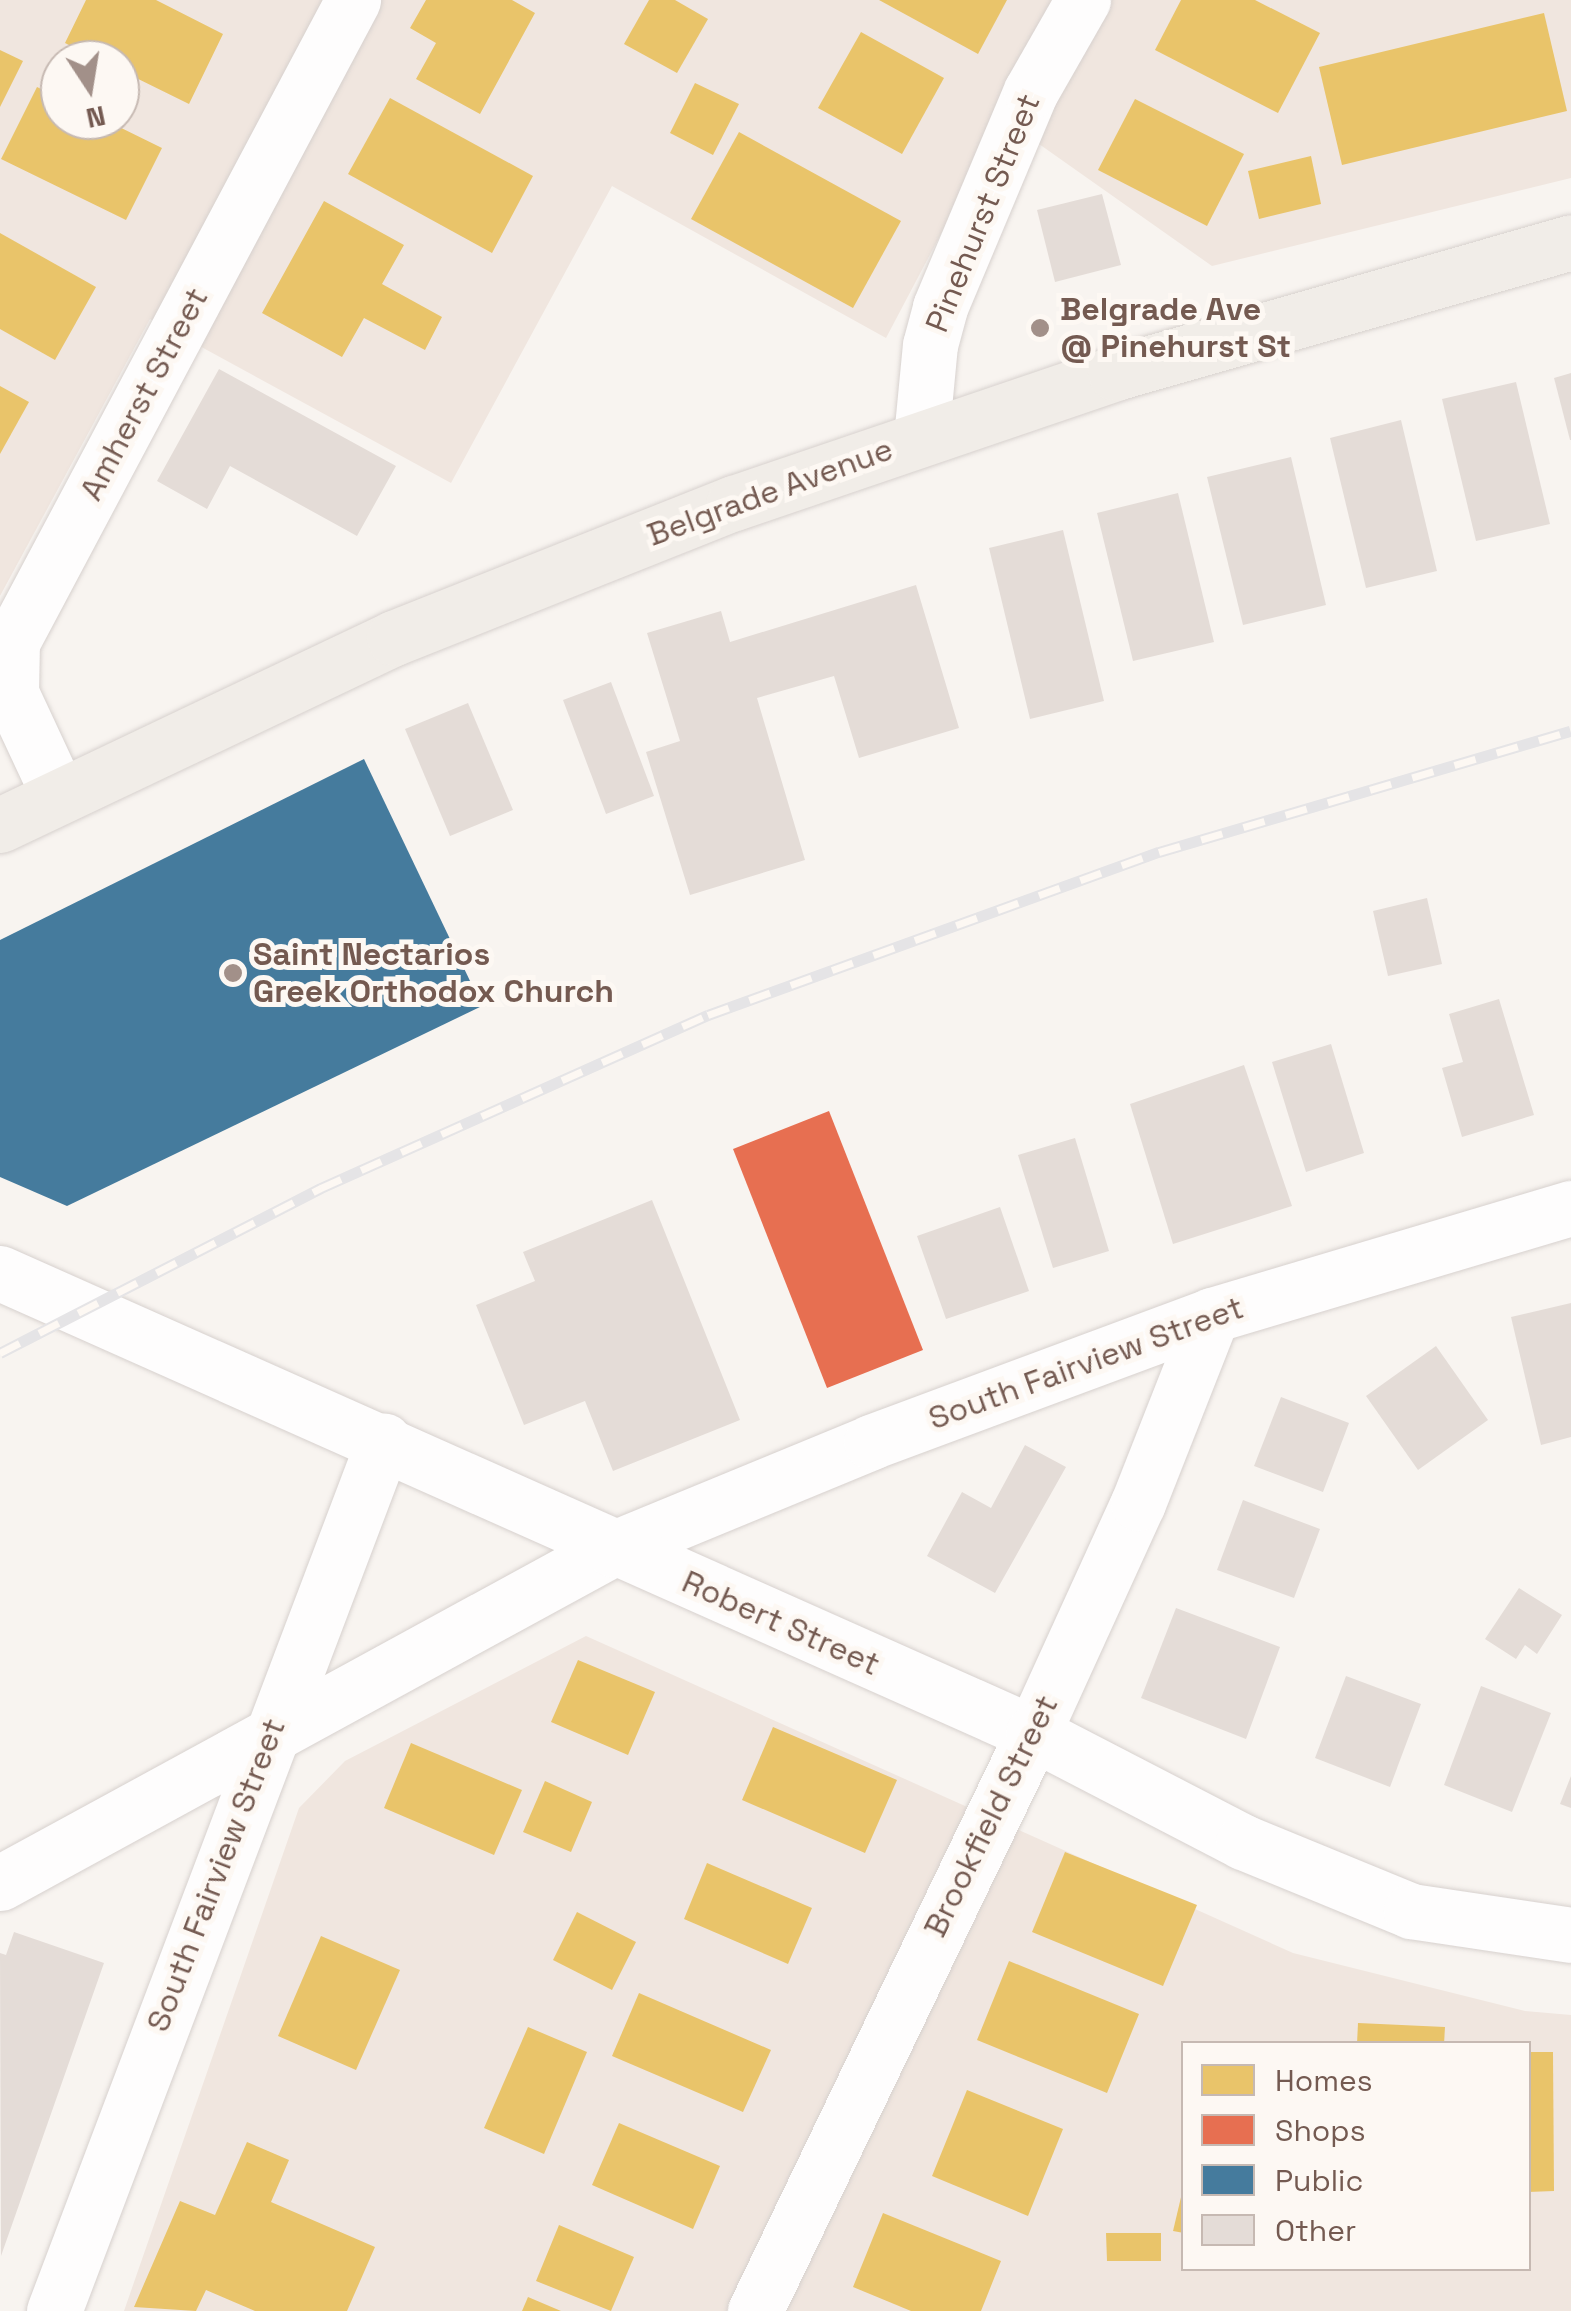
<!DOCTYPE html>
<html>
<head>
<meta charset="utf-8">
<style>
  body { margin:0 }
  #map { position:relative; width:1571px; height:2311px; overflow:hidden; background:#f8f4f0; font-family:"Space Grotesk",sans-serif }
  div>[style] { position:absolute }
  .residential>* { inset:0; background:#f0e6df }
  .homes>* { inset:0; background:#e9c46a }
  .shops>* { inset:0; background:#e76f51 }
  .public>* { inset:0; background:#457b9d }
  .building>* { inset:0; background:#e4dcd7 }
  .roads { filter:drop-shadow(0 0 2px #d7d1ce) drop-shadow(0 0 2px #d7d1ce) }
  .street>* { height:55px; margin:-27.5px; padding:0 27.5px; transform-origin:27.5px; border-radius:27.5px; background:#fefdfd }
  .secondary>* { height:55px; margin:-27.5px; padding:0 27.5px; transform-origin:27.5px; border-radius:27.5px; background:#fefdfd }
  .primary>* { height:55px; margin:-27.5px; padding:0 27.5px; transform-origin:27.5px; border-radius:27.5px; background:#f1ede8 }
  .rail>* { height:11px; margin-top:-5.5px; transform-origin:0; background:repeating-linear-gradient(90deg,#fdf8f3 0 22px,#e5e4e6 0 44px); box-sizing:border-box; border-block:2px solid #e5e4e6 }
  .dots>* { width:28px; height:28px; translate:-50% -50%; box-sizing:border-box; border:5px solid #fdf8f3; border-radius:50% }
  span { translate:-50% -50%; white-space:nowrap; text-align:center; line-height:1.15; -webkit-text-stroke:10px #fdf8f3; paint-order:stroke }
  .street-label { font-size:32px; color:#745a51 }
  .poi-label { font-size:32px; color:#745a51; font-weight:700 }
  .left { translate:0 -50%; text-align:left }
  .legend { position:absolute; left:1181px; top:2041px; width:350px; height:230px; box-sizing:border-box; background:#fdf8f3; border:2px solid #c6b9b2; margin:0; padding:12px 18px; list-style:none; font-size:30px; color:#745a51 }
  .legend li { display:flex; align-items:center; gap:20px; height:50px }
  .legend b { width:50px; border:2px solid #c6b9b2 }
  .north { position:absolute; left:40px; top:40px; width:100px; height:100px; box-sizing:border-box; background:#fdf8f3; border:2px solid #c6b9b2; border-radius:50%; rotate:168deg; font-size:28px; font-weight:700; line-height:40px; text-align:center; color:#745a51 }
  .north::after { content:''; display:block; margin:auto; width:35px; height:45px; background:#a29089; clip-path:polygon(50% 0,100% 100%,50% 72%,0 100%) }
</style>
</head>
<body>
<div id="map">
  <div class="residential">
    <i style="clip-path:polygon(evenodd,0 0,1571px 0,1571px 178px,1212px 266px,1002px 118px,886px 338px,612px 186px,451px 483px,150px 319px,0 596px,0 0,60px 60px,120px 60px,120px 120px,60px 120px,60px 60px)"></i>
    <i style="clip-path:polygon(evenodd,586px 1636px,1293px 1953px,1525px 2011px,1571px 2015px,1571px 2311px,124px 2311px,299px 1808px,345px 1761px,586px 1636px,1184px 2044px,1528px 2044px,1528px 2268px,1184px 2268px,1184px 2044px)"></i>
  </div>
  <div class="homes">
    <i style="clip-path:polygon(86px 0,156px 0,223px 34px,189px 104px,120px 70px,120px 60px,99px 60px,65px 43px)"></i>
    <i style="clip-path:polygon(426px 0,512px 0,535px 13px,480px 114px,416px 79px,436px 43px,410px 28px)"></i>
    <i style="clip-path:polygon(649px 0,675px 0,708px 19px,677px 73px,624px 44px)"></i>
    <i style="clip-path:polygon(879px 0,1007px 0,978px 54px)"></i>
    <i style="clip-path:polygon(1181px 0,1255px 0,1320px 33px,1278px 113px,1155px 50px)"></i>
    <i style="clip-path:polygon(1544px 13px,1567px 111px,1342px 165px,1319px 67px)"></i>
    <i style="clip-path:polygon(861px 32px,944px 78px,902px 154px,818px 108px)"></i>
    <i style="clip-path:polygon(0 50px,23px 61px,0 107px)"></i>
    <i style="clip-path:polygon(695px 83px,739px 104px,713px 155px,670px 133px)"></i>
    <i style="clip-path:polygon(37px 87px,60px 98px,60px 120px,105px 120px,162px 148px,126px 220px,1px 159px)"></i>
    <i style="clip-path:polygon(390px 98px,533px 176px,492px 253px,348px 174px)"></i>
    <i style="clip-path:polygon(1135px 99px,1244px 154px,1207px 226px,1098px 170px)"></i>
    <i style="clip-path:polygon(739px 132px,901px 221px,853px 308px,691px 219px)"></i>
    <i style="clip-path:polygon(1311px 156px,1321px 204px,1259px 219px,1248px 171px)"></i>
    <i style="clip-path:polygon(324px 201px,404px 245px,382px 284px,442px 317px,425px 350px,364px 318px,342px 357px,262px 313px)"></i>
    <i style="clip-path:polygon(0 233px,96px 287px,55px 360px,0 329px)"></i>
    <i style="clip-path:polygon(0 386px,29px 402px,0 454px)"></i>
    <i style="clip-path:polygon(578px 1660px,655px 1692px,628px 1755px,551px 1722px)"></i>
    <i style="clip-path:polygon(773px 1727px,897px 1780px,865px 1853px,742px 1800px)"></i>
    <i style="clip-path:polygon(411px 1743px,522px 1790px,494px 1855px,384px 1808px)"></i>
    <i style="clip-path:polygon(545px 1781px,592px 1802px,571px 1852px,523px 1832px)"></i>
    <i style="clip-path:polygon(1065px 1852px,1197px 1905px,1163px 1986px,1032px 1932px)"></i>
    <i style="clip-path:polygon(707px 1863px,812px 1908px,788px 1964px,684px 1919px)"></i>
    <i style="clip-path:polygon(577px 1912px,636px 1942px,612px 1990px,553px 1960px)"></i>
    <i style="clip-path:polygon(321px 1936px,400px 1970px,356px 2070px,278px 2036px)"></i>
    <i style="clip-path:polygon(1009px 1961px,1139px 2014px,1107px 2093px,977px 2040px)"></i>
    <i style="clip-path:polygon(639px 1993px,771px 2050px,743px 2112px,612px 2056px)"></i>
    <i style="clip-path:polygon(1358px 2023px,1445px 2027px,1444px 2044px,1357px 2044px)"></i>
    <i style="clip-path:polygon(528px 2027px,587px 2052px,544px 2154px,484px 2128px)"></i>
    <i style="clip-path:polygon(1528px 2052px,1553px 2052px,1554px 2191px,1528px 2192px)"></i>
    <i style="clip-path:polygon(967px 2090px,1063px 2129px,1028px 2216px,932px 2176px)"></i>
    <i style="clip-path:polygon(619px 2123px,720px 2166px,693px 2229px,592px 2185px)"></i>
    <i style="clip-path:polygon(247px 2142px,289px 2160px,271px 2202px,375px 2247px,347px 2311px,255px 2311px,206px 2290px,196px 2311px,134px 2307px,180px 2201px,215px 2215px)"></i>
    <i style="clip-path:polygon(1182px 2193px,1184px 2193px,1184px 2233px,1173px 2231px)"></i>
    <i style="clip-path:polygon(883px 2213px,1001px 2261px,981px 2311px,911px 2311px,853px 2287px)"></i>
    <i style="clip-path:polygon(559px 2225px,634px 2257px,611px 2311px,536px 2281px)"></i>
    <i style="clip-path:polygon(1106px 2233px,1161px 2233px,1161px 2261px,1107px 2261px)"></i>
    <i style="clip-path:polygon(528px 2297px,561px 2311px,522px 2311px)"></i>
  </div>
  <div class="shops">
    <i style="clip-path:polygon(829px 1111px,923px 1350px,827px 1388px,733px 1149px)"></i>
  </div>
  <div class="public">
    <i style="clip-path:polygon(364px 759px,482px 1006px,67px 1206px,0 1177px,0 940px)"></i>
  </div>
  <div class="building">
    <i style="clip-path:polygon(1102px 194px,1121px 265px,1055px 282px,1037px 210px)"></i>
    <i style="clip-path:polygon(219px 369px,396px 466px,357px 536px,230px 466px,207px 509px,157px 481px)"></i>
    <i style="clip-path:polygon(1571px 373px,1571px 440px,1570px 440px,1554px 378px)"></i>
    <i style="clip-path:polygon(1516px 382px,1550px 524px,1476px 541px,1442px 399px)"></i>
    <i style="clip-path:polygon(1401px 420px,1437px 571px,1366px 588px,1330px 438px)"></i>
    <i style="clip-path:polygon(1291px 457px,1326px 605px,1243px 625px,1207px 477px)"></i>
    <i style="clip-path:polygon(1178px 493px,1214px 642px,1133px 661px,1097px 513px)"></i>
    <i style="clip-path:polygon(1063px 530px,1104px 701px,1030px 719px,989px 548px)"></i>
    <i style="clip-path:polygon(916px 585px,959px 728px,859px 758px,834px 676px,757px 698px,805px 860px,690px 895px,646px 752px,680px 741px,647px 633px,721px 611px,730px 642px)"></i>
    <i style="clip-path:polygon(611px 682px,654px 796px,606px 814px,563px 700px)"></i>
    <i style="clip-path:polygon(468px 703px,513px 810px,450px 836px,405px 729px)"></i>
    <i style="clip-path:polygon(1427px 898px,1442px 964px,1388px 976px,1373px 911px)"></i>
    <i style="clip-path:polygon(1499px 999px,1534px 1115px,1462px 1137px,1442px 1068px,1463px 1062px,1449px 1014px)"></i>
    <i style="clip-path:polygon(1331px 1044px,1364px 1153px,1306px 1172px,1272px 1062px)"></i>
    <i style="clip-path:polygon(1244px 1065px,1292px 1206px,1173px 1244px,1130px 1104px)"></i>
    <i style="clip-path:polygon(1075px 1138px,1109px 1251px,1053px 1268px,1018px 1155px)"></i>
    <i style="clip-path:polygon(652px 1200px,740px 1420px,613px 1471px,585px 1401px,524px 1425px,476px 1305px,535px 1281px,523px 1252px)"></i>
    <i style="clip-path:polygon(1000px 1207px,1029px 1291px,946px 1319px,917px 1236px)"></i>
    <i style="clip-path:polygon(1571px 1303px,1571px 1437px,1541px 1445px,1511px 1317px)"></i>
    <i style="clip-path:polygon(1436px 1346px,1488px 1420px,1418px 1470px,1366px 1396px)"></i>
    <i style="clip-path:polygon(1281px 1397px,1349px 1423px,1323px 1492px,1254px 1466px)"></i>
    <i style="clip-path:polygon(1025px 1445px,1066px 1467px,995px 1593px,927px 1556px,962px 1492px,991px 1508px)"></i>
    <i style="clip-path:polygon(1243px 1500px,1320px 1529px,1294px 1598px,1217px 1570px)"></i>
    <i style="clip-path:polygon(1519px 1588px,1562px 1615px,1537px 1654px,1525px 1645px,1516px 1659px,1485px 1639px)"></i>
    <i style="clip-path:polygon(1176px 1608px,1280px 1647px,1246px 1739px,1141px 1698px)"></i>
    <i style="clip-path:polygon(1346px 1676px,1421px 1704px,1390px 1787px,1315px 1758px)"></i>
    <i style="clip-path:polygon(1481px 1686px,1551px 1713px,1512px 1812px,1444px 1785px)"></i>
    <i style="clip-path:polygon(1571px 1776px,1571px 1808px,1560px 1804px)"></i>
    <i style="clip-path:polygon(14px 1932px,104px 1963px,1px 2256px,0 1953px,6px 1955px)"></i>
  </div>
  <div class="roads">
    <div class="street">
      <i style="left:921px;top:438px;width:93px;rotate:-84.5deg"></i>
      <i style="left:930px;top:345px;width:39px;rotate:-75deg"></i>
      <i style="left:940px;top:307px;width:234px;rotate:-67.2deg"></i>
      <i style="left:1031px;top:91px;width:105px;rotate:-60.3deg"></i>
      <i style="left:59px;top:796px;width:114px;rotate:-115deg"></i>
      <i style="left:11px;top:693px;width:51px;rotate:-88.9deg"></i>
      <i style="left:12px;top:642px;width:727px;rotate:-62.02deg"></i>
      <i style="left:0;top:1883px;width:697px;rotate:-28.62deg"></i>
      <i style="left:612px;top:1549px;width:280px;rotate:-22.4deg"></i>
      <i style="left:871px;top:1442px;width:364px;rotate:-20.4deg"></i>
      <i style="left:1212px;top:1315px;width:375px;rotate:-16.6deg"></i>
      <i style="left:54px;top:2311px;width:931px;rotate:-69.25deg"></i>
      <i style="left:755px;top:2311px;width:641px;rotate:-64.31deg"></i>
      <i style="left:1033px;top:1733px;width:253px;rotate:-65.5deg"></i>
      <i style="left:1138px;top:1503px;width:202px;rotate:-68.5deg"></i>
    </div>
    <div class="secondary">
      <i style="left:0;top:1273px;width:1131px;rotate:24deg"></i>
      <i style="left:1033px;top:1733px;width:237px;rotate:27.4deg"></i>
      <i style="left:1243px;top:1842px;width:182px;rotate:22.3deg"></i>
      <i style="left:1411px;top:1911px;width:162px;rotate:8.5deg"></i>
    </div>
    <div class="primary">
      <i style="left:0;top:825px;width:436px;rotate:-25.4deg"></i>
      <i style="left:394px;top:638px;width:366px;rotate:-21.7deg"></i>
      <i style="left:734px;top:503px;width:403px;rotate:-18.8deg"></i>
      <i style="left:1115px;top:373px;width:474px;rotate:-16deg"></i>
    </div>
  </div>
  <div class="rail">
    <i style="left:0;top:1353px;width:361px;rotate:-27.2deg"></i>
    <i style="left:321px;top:1188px;width:424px;rotate:-24.1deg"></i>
    <i style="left:708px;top:1015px;width:480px;rotate:-19.9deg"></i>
    <i style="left:1159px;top:852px;width:429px;rotate:-16.4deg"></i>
  </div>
  <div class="dots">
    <i style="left:1040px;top:328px;background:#a29089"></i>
    <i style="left:233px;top:973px;background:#a29089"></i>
  </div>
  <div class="street-label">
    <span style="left:983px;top:213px;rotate:-68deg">Pinehurst Street</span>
    <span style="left:144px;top:394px;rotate:-62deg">Amherst Street</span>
    <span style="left:770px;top:492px;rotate:-20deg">Belgrade Avenue</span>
    <span style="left:1086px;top:1363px;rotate:-20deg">South Fairview Street</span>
    <span style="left:781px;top:1623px;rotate:24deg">Robert Street</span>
    <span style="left:991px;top:1816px;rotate:-64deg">Brookfield Street</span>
    <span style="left:216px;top:1875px;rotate:-69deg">South Fairview Street</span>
  </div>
  <div class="poi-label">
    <span class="left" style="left:1060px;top:328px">Belgrade Ave<br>@ Pinehurst St</span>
    <span class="left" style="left:253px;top:973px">Saint Nectarios<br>Greek Orthodox Church</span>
  </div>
  <ul class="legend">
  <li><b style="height:28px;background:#e9c46a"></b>Homes</li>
  <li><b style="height:28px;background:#e76f51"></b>Shops</li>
  <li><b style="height:28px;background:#457b9d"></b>Public</li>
  <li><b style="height:28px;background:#e4dcd7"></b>Other</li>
  </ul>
  <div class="north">N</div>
</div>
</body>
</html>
